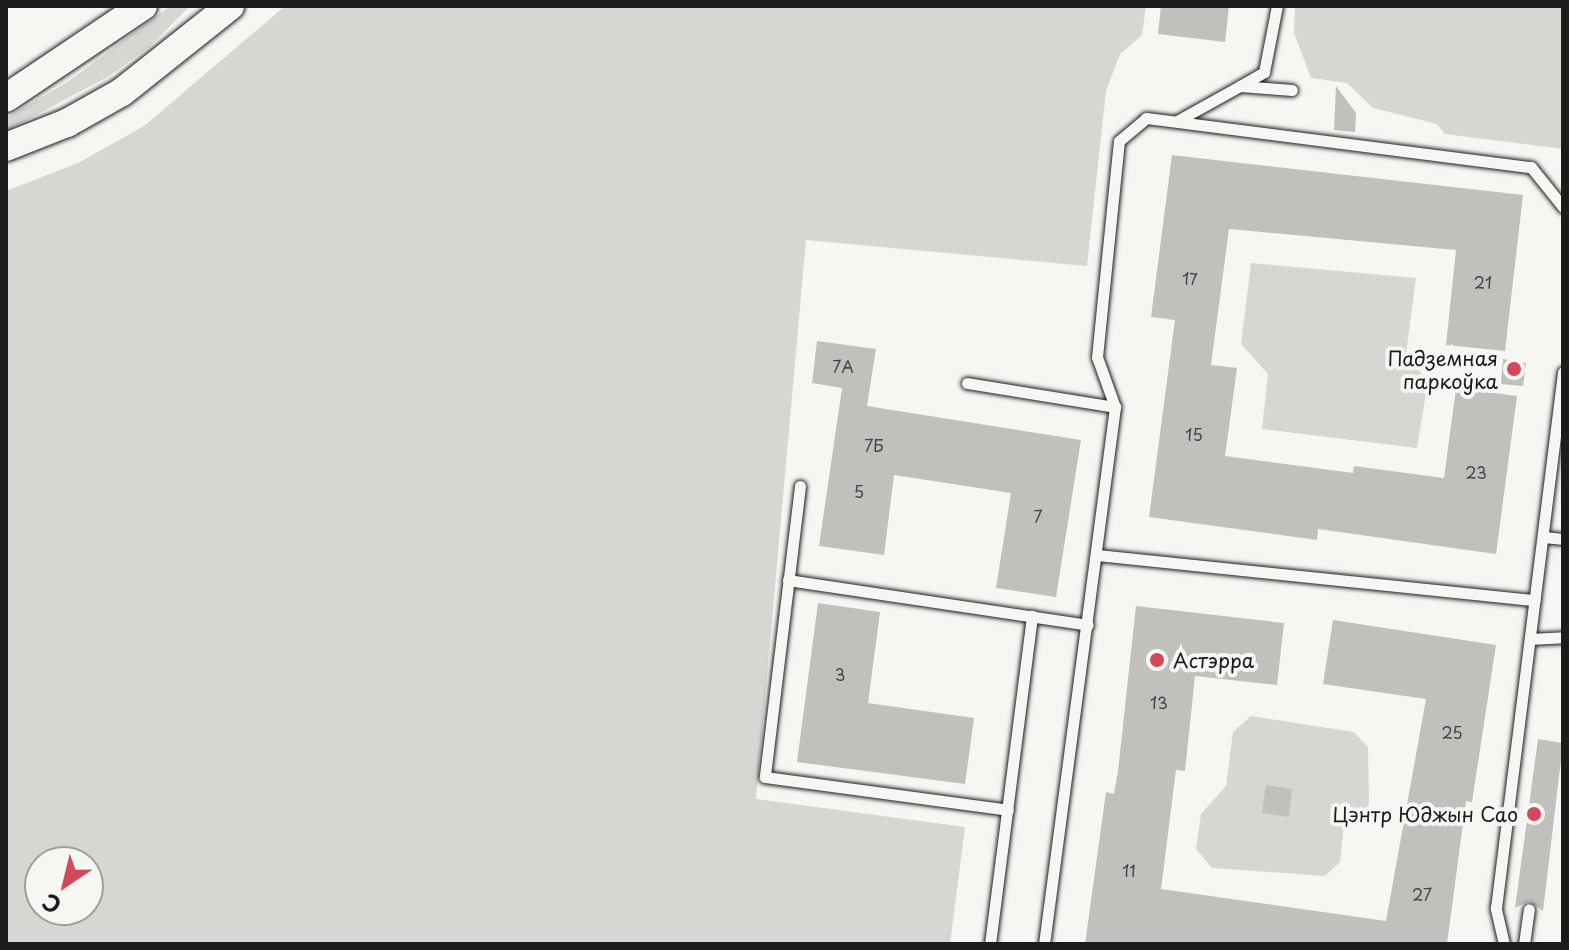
<!DOCTYPE html>
<html>
<head>
<meta charset="utf-8">
<style>
  body { margin:0 }
  #map { position:relative; width:1569px; height:950px; overflow:hidden; background:#f6f6f2; font-family:"Playpen Sans",sans-serif }
  div>[style] { position:absolute }
  .green>* { inset:0; background:#d6d6d2 }
  .building>* { inset:0; background:#c0c0bd }
  .roads { filter:drop-shadow(0 0 2px #1c1c1c) drop-shadow(0 0 2px #1c1c1c) }
  .service>* { height:11px; margin:-5.5px; padding:0 5.5px; transform-origin:5.5px; border-radius:5.5px; background:#f6f6f2 }
  .tertiary>* { height:28px; margin:-14px; padding:0 14px; transform-origin:14px; border-radius:14px; background:#f6f6f2 }
  .dots>* { width:22px; height:22px; translate:-50% -50%; box-sizing:border-box; border:4px solid #f6f6f2; border-radius:50% }
  span { translate:-50% -50%; white-space:nowrap; text-align:center; line-height:1.15; -webkit-text-stroke:8px #f6f6f2; paint-order:stroke }
  .number-label { font-size:16px; color:#454544 }
  .number-label span { -webkit-text-stroke-width:0 }
  .poi-label { font-size:20px; color:#1c1c1c }
  .right { translate:-100% -50%; text-align:right }
  .left { translate:0 -50%; text-align:left }
  .frame { position:absolute; inset:0; border:8px solid #1c1c1c; pointer-events:none }
  .north { position:absolute; left:24px; top:846px; width:80px; height:80px; box-sizing:border-box; background:#f6f6f2; border:2px solid #9f9f9c; border-radius:50%; rotate:215deg; font-size:22px; font-weight:700; line-height:32px; text-align:center; color:#1c1c1c }
  .north::after { content:''; display:block; margin:auto; width:28px; height:36px; background:#d1495b; clip-path:polygon(50% 0,100% 100%,50% 72%,0 100%) }
</style>
</head>
<body>
<div id="map">
  <div class="green">
    <i style="clip-path:polygon(170px 6px,190px 6px,149px 47px,109px 76px,6px 131px,6px 118px,69px 81px)"></i>
    <i style="clip-path:polygon(evenodd,285px 6px,1146px 6px,1142px 35px,1120px 54px,1106px 91px,1087px 266px,806px 240px,756px 799px,965px 827px,950px 944px,6px 944px,6px 191px,78px 163px,144px 126px,285px 6px,88px 862px,88px 910px,40px 910px,40px 862px,88px 862px)"></i>
    <i style="clip-path:polygon(1295px 6px,1563px 6px,1563px 149px,1445px 134px,1437px 124px,1373px 108px,1347px 83px,1311px 78px,1294px 33px)"></i>
    <i style="clip-path:polygon(1251px 263px,1416px 278px,1406px 354px,1428px 381px,1417px 448px,1262px 429px,1268px 374px,1241px 344px)"></i>
    <i style="clip-path:polygon(1251px 716px,1354px 732px,1368px 747px,1369px 805px,1344px 823px,1340px 862px,1325px 876px,1212px 868px,1196px 849px,1201px 814px,1226px 786px,1233px 732px)"></i>
  </div>
  <div class="building">
    <i style="clip-path:polygon(1161px 6px,1229px 6px,1225px 42px,1158px 34px)"></i>
    <i style="clip-path:polygon(1336px 86px,1356px 113px,1355px 132px,1334px 130px)"></i>
    <i style="clip-path:polygon(1172px 155px,1523px 195px,1505px 351px,1446px 345px,1456px 250px,1229px 229px,1211px 365px,1237px 368px,1225px 456px,1353px 473px,1354px 466px,1444px 478px,1456px 388px,1517px 396px,1496px 554px,1318px 529px,1317px 540px,1149px 517px,1175px 320px,1151px 317px)"></i>
    <i style="clip-path:polygon(817px 341px,876px 349px,867px 406px,1081px 440px,1056px 597px,996px 588px,1011px 493px,894px 475px,884px 555px,819px 546px,842px 388px,812px 383px)"></i>
    <i style="clip-path:polygon(1503px 359px,1526px 363px,1523px 386px,1501px 384px)"></i>
    <i style="clip-path:polygon(818px 603px,880px 612px,868px 703px,974px 718px,965px 784px,797px 762px)"></i>
    <i style="clip-path:polygon(1136px 606px,1284px 623px,1277px 685px,1195px 676px,1185px 771px,1176px 770px,1161px 889px,1386px 921px,1426px 699px,1323px 684px,1333px 620px,1496px 645px,1472px 802px,1466px 801px,1447px 944px,1085px 944px,1106px 792px,1114px 794px,1118px 771px)"></i>
    <i style="clip-path:polygon(1538px 739px,1563px 743px,1543px 911px,1529px 901px,1515px 908px)"></i>
    <i style="clip-path:polygon(1266px 785px,1292px 789px,1289px 817px,1262px 813px)"></i>
  </div>
  <div class="roads">
    <div class="service">
      <i style="left:1240px;top:86px;width:28px;rotate:-30deg"></i>
      <i style="left:1264px;top:72px;width:67px;rotate:-78.9deg"></i>
      <i style="left:1177px;top:121px;width:72px;rotate:-29.1deg"></i>
      <i style="left:1240px;top:86px;width:52px;rotate:4.4deg"></i>
      <i style="left:967px;top:383px;width:150px;rotate:9.2deg"></i>
      <i style="left:800px;top:486px;width:293px;rotate:96.9deg"></i>
      <i style="left:765px;top:777px;width:245px;rotate:7.7deg"></i>
      <i style="left:1544px;top:537px;width:19px;rotate:6deg"></i>
      <i style="left:1097px;top:555px;width:440px;rotate:5.9deg"></i>
      <i style="left:788px;top:580px;width:303px;rotate:8.5deg"></i>
      <i style="left:1530px;top:639px;width:33px;rotate:-3deg"></i>
      <i style="left:990px;top:944px;width:331px;rotate:-82.7deg"></i>
      <i style="left:1044px;top:944px;width:542px;rotate:-82.47deg"></i>
      <i style="left:1115px;top:407px;width:53px;rotate:-109.8deg"></i>
      <i style="left:1097px;top:357px;width:217px;rotate:-84.2deg"></i>
      <i style="left:1119px;top:141px;width:35px;rotate:-40deg"></i>
      <i style="left:1146px;top:118px;width:388px;rotate:7.3deg"></i>
      <i style="left:1531px;top:167px;width:51px;rotate:51.3deg"></i>
      <i style="left:1504px;top:944px;width:37px;rotate:-103deg"></i>
      <i style="left:1496px;top:908px;width:540px;rotate:-82.87deg"></i>
      <i style="left:1524px;top:944px;width:35px;rotate:-82deg"></i>
    </div>
    <div class="tertiary">
      <i style="left:6px;top:98px;width:165px;rotate:-33.9deg"></i>
      <i style="left:6px;top:147px;width:66px;rotate:-21.5deg"></i>
      <i style="left:67px;top:123px;width:63px;rotate:-29.4deg"></i>
      <i style="left:122px;top:92px;width:138px;rotate:-38.5deg"></i>
    </div>
  </div>
  <div class="dots">
    <i style="left:1514px;top:369px;background:#d1495b"></i>
    <i style="left:1157px;top:660px;background:#d1495b"></i>
    <i style="left:1534px;top:814px;background:#d1495b"></i>
  </div>
  <div class="number-label">
    <span style="left:1190px;top:278px">17</span>
    <span style="left:1483px;top:282px">21</span>
    <span style="left:843px;top:366px">7А</span>
    <span style="left:1194px;top:434px">15</span>
    <span style="left:874px;top:445px">7Б</span>
    <span style="left:1476px;top:472px">23</span>
    <span style="left:859px;top:491px">5</span>
    <span style="left:1038px;top:516px">7</span>
    <span style="left:840px;top:674px">3</span>
    <span style="left:1159px;top:702px">13</span>
    <span style="left:1452px;top:732px">25</span>
    <span style="left:1129px;top:870px">11</span>
    <span style="left:1422px;top:894px">27</span>
  </div>
  <div class="poi-label">
    <span class="right" style="left:1498px;top:370px">Падземная<br>паркоўка</span>
    <span class="left" style="left:1173px;top:660px">Астэрра</span>
    <span class="right" style="left:1518px;top:814px">Цэнтр Юджын Сао</span>
  </div>
  <div class="frame"></div>
  <div class="north">С</div>
</div>
</body>
</html>
